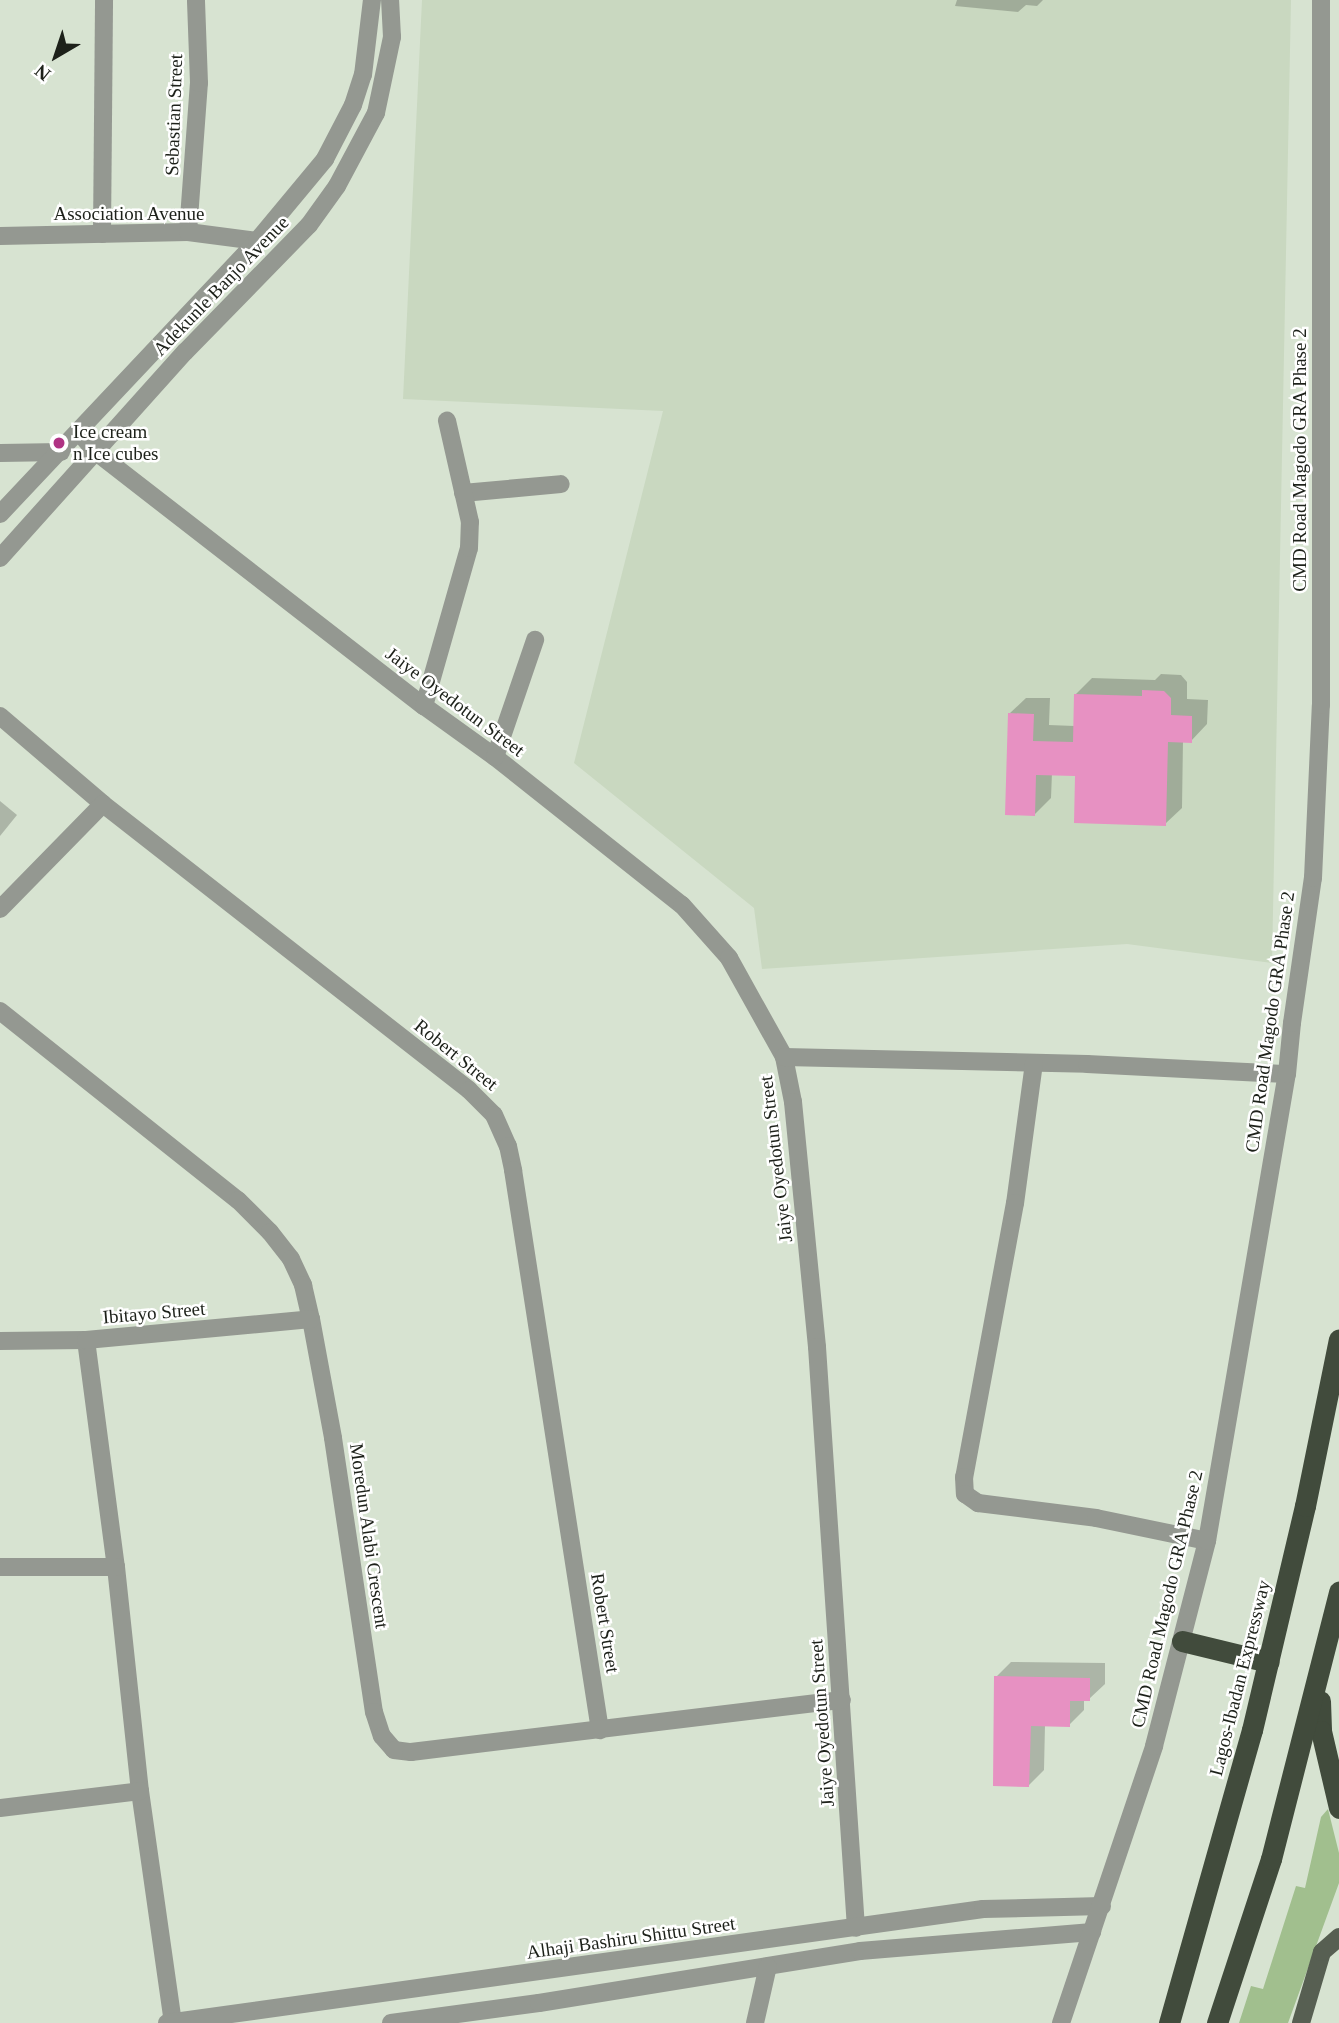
<!DOCTYPE html>
<html>
<head>
<meta charset="utf-8">
<style>
  body { margin:0 }
  #map { position:relative; width:1339px; height:2023px; overflow:hidden; background:#d7e3d1; font-family:"Times New Roman",serif }
  div>[style] { position:absolute }
  .built>* { inset:0; background:#c9d8c0 }
  .green>* { inset:0; background:#a1bf8e }
  .shadow>* { inset:0; background:#0003 }
  .building>* { inset:0; background:#e791c2 }
  .minor>* { height:18px; margin:-9px; padding:0 9px; transform-origin:9px; border-radius:9px; background:#949891 }
  .major>* { height:18px; margin:-9px; padding:0 9px; transform-origin:9px; border-radius:9px; background:#575f52 }
  .highway>* { height:21px; margin:-10.5px; padding:0 10.5px; transform-origin:10.5px; border-radius:10.5px; background:#414b3c }
  .dots>* { width:19px; height:19px; translate:-50% -50%; box-sizing:border-box; border:4px solid #fff; border-radius:50% }
  span { translate:-50% -50%; white-space:nowrap; text-align:center; line-height:1.15; -webkit-text-stroke:5px #fff; paint-order:stroke }
  .street-label { font-size:19px; color:#1d211a }
  .poi-label { font-size:19px; color:#1d211a }
  .left { translate:0 -50%; text-align:left }
  .north { position:absolute; left:21px; top:21px; width:70px; height:70px; -webkit-text-stroke:5px #fff; paint-order:stroke; rotate:219deg; font-size:19px; font-weight:700; line-height:28px; text-align:center; color:#1d211a }
  .north::after { content:''; display:block; margin:auto; width:24px; height:32px; background:#1d211a; clip-path:polygon(50% 0,100% 100%,50% 72%,0 100%) }
</style>
</head>
<body>
<div id="map">
  <div class="built">
    <i style="clip-path:polygon(422px 0,1291px 0,1272px 963px,1127px 944px,762px 969px,754px 908px,574px 763px,663px 411px,403px 399px)"></i>
  </div>
  <div class="green">
    <i style="clip-path:polygon(1328px 1809px,1339px 1853px,1339px 1883px,1288px 2023px,1239px 2023px,1251px 1986px,1263px 1989px,1296px 1886px,1305px 1888px,1321px 1817px)"></i>
  </div>
  <div class="shadow">
    <i style="clip-path:polygon(957px 0,1043px 0,1037px 6px,1026px 5px,1018px 12px,955px 6px)"></i>
    <i style="clip-path:polygon(1161px 674px,1181px 675px,1187px 682px,1187px 699px,1208px 700px,1207px 724px,1191px 741px,1183px 741px,1182px 808px,1165px 824px,1077px 774px,1052px 773px,1051px 798px,1035px 814px,1009px 714px,1026px 698px,1050px 698px,1049px 725px,1075px 726px,1075px 695px,1092px 678px,1155px 680px)"></i>
    <i style="clip-path:polygon(0 801px,17px 815px,0 836px)"></i>
    <i style="clip-path:polygon(1011px 1662px,1105px 1663px,1105px 1684px,1089px 1699px,1084px 1699px,1084px 1710px,1069px 1725px,1045px 1725px,1044px 1770px,1029px 1785px,996px 1677px)"></i>
  </div>
  <div class="building">
    <i style="clip-path:polygon(1142px 690px,1164px 691px,1171px 698px,1171px 715px,1192px 716px,1192px 743px,1168px 742px,1166px 826px,1074px 823px,1075px 776px,1036px 775px,1035px 816px,1005px 815px,1008px 713px,1034px 714px,1033px 741px,1073px 742px,1074px 694px,1142px 696px)"></i>
    <i style="clip-path:polygon(994px 1676px,1090px 1678px,1090px 1701px,1070px 1701px,1070px 1727px,1031px 1726px,1029px 1787px,993px 1786px)"></i>
  </div>
  <div class="minor">
    <i style="left:188px;top:232px;width:149px;rotate:-85.8deg"></i>
    <i style="left:199px;top:83px;width:83px;rotate:-92.1deg"></i>
    <i style="left:102px;top:234px;width:234px;rotate:-89.5deg"></i>
    <i style="left:0;top:236px;width:188px;rotate:-1.2deg"></i>
    <i style="left:188px;top:232px;width:70px;rotate:7.4deg"></i>
    <i style="left:79px;top:432px;width:26px;rotate:50deg"></i>
    <i style="left:96px;top:452px;width:415px;rotate:37.8deg"></i>
    <i style="left:424px;top:706px;width:87px;rotate:35.7deg"></i>
    <i style="left:495px;top:757px;width:238px;rotate:38.4deg"></i>
    <i style="left:682px;top:905px;width:71px;rotate:48.4deg"></i>
    <i style="left:729px;top:958px;width:113px;rotate:60.9deg"></i>
    <i style="left:784px;top:1057px;width:46px;rotate:78.7deg"></i>
    <i style="left:793px;top:1102px;width:246px;rotate:84.4deg"></i>
    <i style="left:817px;top:1347px;width:582px;rotate:86.16deg"></i>
    <i style="left:0;top:453px;width:61px;rotate:-0.9deg"></i>
    <i style="left:463px;top:493px;width:98px;rotate:-5.2deg"></i>
    <i style="left:0;top:514px;width:375px;rotate:-46.7deg"></i>
    <i style="left:257px;top:241px;width:107px;rotate:-50.3deg"></i>
    <i style="left:325px;top:159px;width:61px;rotate:-62.6deg"></i>
    <i style="left:353px;top:105px;width:32px;rotate:-72deg"></i>
    <i style="left:363px;top:75px;width:76px;rotate:-83.2deg"></i>
    <i style="left:0;top:558px;width:277px;rotate:-48.1deg"></i>
    <i style="left:185px;top:352px;width:177px;rotate:-45.7deg"></i>
    <i style="left:309px;top:225px;width:48px;rotate:-54.3deg"></i>
    <i style="left:337px;top:186px;width:83px;rotate:-61.9deg"></i>
    <i style="left:376px;top:113px;width:78px;rotate:-78.1deg"></i>
    <i style="left:392px;top:37px;width:37px;rotate:-93deg"></i>
    <i style="left:424px;top:706px;width:164px;rotate:-74.1deg"></i>
    <i style="left:469px;top:548px;width:26px;rotate:-88deg"></i>
    <i style="left:470px;top:522px;width:104px;rotate:-102.8deg"></i>
    <i style="left:0;top:716px;width:135px;rotate:40.5deg"></i>
    <i style="left:103px;top:804px;width:464px;rotate:38deg"></i>
    <i style="left:469px;top:1090px;width:35px;rotate:45deg"></i>
    <i style="left:494px;top:1115px;width:34px;rotate:66deg"></i>
    <i style="left:508px;top:1146px;width:25px;rotate:78deg"></i>
    <i style="left:513px;top:1170px;width:567px;rotate:81.17deg"></i>
    <i style="left:495px;top:757px;width:124px;rotate:-71.1deg"></i>
    <i style="left:0;top:909px;width:147px;rotate:-45.6deg"></i>
    <i style="left:0;top:1011px;width:304px;rotate:38.5deg"></i>
    <i style="left:238px;top:1200px;width:45px;rotate:45deg"></i>
    <i style="left:270px;top:1232px;width:34px;rotate:52deg"></i>
    <i style="left:291px;top:1259px;width:29px;rotate:65deg"></i>
    <i style="left:303px;top:1285px;width:35px;rotate:77deg"></i>
    <i style="left:311px;top:1319px;width:121px;rotate:79.5deg"></i>
    <i style="left:333px;top:1438px;width:277px;rotate:81.5deg"></i>
    <i style="left:374px;top:1712px;width:25px;rotate:72deg"></i>
    <i style="left:382px;top:1736px;width:18px;rotate:49deg"></i>
    <i style="left:394px;top:1750px;width:17px;rotate:7deg"></i>
    <i style="left:411px;top:1752px;width:434px;rotate:-6.9deg"></i>
    <i style="left:784px;top:1057px;width:303px;rotate:1.3deg"></i>
    <i style="left:1087px;top:1064px;width:200px;rotate:2.9deg"></i>
    <i style="left:1034px;top:1063px;width:141px;rotate:97.7deg"></i>
    <i style="left:1015px;top:1203px;width:279px;rotate:100.5deg"></i>
    <i style="left:964px;top:1477px;width:17px;rotate:87deg"></i>
    <i style="left:965px;top:1494px;width:16px;rotate:35deg"></i>
    <i style="left:978px;top:1503px;width:119px;rotate:7.2deg"></i>
    <i style="left:1096px;top:1518px;width:113px;rotate:11.7deg"></i>
    <i style="left:86px;top:1340px;width:229px;rotate:82.5deg"></i>
    <i style="left:116px;top:1567px;width:225px;rotate:83.9deg"></i>
    <i style="left:140px;top:1791px;width:234px;rotate:81.9deg"></i>
    <i style="left:0;top:1341px;width:86px;rotate:-0.7deg"></i>
    <i style="left:86px;top:1340px;width:226px;rotate:-5.3deg"></i>
    <i style="left:0;top:1567px;width:116px"></i>
    <i style="left:0;top:1808px;width:141px;rotate:-6.9deg"></i>
    <i style="left:167px;top:2023px;width:824px;rotate:-7.95deg"></i>
    <i style="left:983px;top:1909px;width:119px;rotate:-1.4deg"></i>
    <i style="left:391px;top:2023px;width:149px;rotate:-7.7deg"></i>
    <i style="left:539px;top:2003px;width:325px;rotate:-9.2deg"></i>
    <i style="left:860px;top:1951px;width:233px;rotate:-4.7deg"></i>
    <i style="left:755px;top:2023px;width:58px;rotate:-77.2deg"></i>
    <i style="left:1061px;top:2023px;width:292px;rotate:-71.4deg"></i>
    <i style="left:1154px;top:1746px;width:212px;rotate:-75.5deg"></i>
    <i style="left:1207px;top:1541px;width:474px;rotate:-80.3deg"></i>
    <i style="left:1287px;top:1074px;width:51px;rotate:-84.4deg"></i>
    <i style="left:1292px;top:1023px;width:147px;rotate:-81.8deg"></i>
    <i style="left:1313px;top:878px;width:173px;rotate:-87.4deg"></i>
    <i style="left:1321px;top:705px;width:705px;rotate:-90deg"></i>
  </div>
  <div class="major">
    <i style="left:1301px;top:2023px;width:74px;rotate:-73.5deg"></i>
    <i style="left:1322px;top:1952px;width:23px;rotate:-41deg"></i>
  </div>
  <div class="highway">
    <i style="left:1182px;top:1641px;width:89px;rotate:13.6deg"></i>
    <i style="left:1320px;top:1701px;width:30px;rotate:88deg"></i>
    <i style="left:1321px;top:1731px;width:79px;rotate:76.8deg"></i>
    <i style="left:1169px;top:2023px;width:305px;rotate:-74.2deg"></i>
    <i style="left:1252px;top:1730px;width:230px;rotate:-76.7deg"></i>
    <i style="left:1305px;top:1506px;width:170px;rotate:-78.5deg"></i>
    <i style="left:1217px;top:2023px;width:173px;rotate:-71.8deg"></i>
    <i style="left:1271px;top:1859px;width:276px;rotate:-75.7deg"></i>
  </div>
  <div class="dots">
    <i style="left:59px;top:443px;background:#b03384"></i>
  </div>
  <div class="street-label">
    <span style="left:174px;top:115px;rotate:-88deg">Sebastian Street</span>
    <span style="left:129px;top:214px">Association Avenue</span>
    <span style="left:221px;top:286px;rotate:-46deg">Adekunle Banjo Avenue</span>
    <span style="left:1300px;top:460px;rotate:-90deg">CMD Road Magodo GRA Phase 2</span>
    <span style="left:455px;top:702px;rotate:37deg">Jaiye Oyedotun Street</span>
    <span style="left:1270px;top:1022px;rotate:-82deg">CMD Road Magodo GRA Phase 2</span>
    <span style="left:456px;top:1055px;rotate:39deg">Robert Street</span>
    <span style="left:776px;top:1159px;rotate:-97deg">Jaiye Oyedotun Street</span>
    <span style="left:154px;top:1313px;rotate:-5deg">Ibitayo Street</span>
    <span style="left:369px;top:1536px;rotate:82deg">Moredun Alabi Crescent</span>
    <span style="left:1167px;top:1599px;rotate:-77deg">CMD Road Magodo GRA Phase 2</span>
    <span style="left:605px;top:1623px;rotate:81deg">Robert Street</span>
    <span style="left:1240px;top:1678px;rotate:-76deg">Lagos-Ibadan Expressway</span>
    <span style="left:822px;top:1723px;rotate:-94deg">Jaiye Oyedotun Street</span>
    <span style="left:631px;top:1938px;rotate:-8deg">Alhaji Bashiru Shittu Street</span>
  </div>
  <div class="poi-label">
    <span class="left" style="left:73px;top:443px">Ice cream<br>n Ice cubes</span>
  </div>
  <div class="north">N</div>
</div>
</body>
</html>
